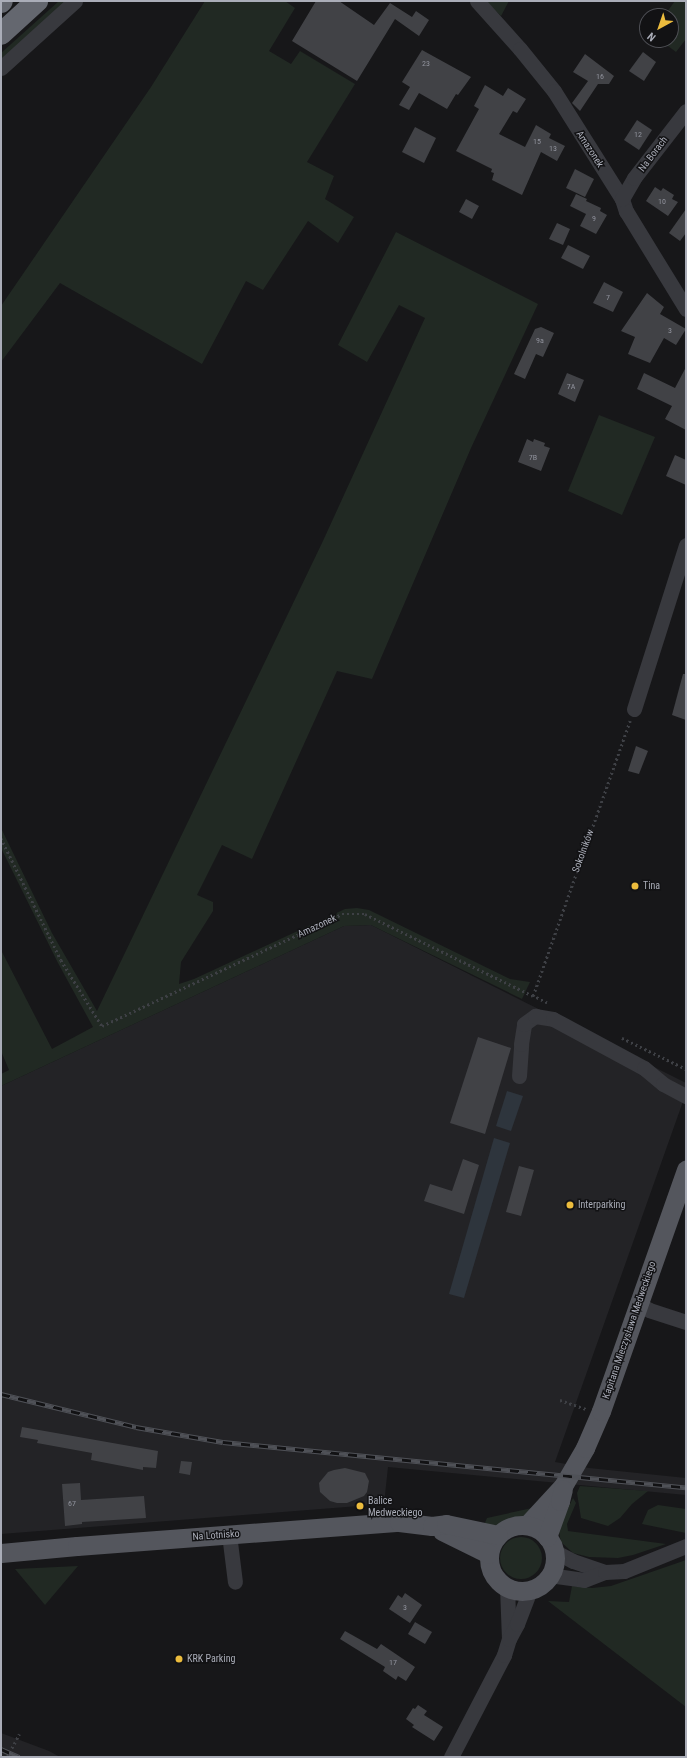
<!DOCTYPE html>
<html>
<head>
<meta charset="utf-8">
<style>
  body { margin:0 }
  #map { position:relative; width:687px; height:1758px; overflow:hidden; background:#171719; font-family:"Roboto Condensed",sans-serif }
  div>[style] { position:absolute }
  .built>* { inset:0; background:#232326 }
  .green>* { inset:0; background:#212923 }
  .round { border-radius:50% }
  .water>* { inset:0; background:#2e353d }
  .building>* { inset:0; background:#414246 }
  .path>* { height:2.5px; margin-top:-1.25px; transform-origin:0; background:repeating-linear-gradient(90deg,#3e4045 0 2px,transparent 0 5px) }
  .minor>* { height:15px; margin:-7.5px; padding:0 7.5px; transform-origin:7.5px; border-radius:7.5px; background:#38393e }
  .major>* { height:19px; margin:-9.5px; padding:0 9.5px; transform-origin:9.5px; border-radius:9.5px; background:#54565d }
  .major>.ring { margin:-9.5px; padding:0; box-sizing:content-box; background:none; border:19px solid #54565d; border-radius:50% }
  .highway>* { height:22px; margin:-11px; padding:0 11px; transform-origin:11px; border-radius:11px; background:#64676f }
  .rail>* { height:4.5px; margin-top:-2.25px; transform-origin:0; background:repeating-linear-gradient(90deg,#121214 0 9px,#4f5157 0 18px); box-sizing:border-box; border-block:1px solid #4f5157 }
  .dots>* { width:11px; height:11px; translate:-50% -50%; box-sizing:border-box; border:2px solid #121214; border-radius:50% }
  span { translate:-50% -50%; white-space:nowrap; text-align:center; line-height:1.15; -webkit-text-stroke:3px #121214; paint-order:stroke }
  .number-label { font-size:8px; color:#90929c }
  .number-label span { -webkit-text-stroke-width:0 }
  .street-label { font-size:10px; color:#aaadb8 }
  .poi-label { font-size:10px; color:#aaadb8 }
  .left { translate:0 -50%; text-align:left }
  .frame { position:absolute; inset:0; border:2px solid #aaadb8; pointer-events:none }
  .north { position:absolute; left:639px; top:8px; width:40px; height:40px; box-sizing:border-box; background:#121214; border:1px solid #4f5056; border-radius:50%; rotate:220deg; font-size:11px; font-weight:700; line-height:16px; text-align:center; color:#aaadb8 }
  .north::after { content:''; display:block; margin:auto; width:14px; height:18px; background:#ecbc3d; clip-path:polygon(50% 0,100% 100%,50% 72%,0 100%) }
</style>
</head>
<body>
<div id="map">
  <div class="built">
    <i style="clip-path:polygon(371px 925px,686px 1083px,686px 1093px,555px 1462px,589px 1468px,686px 1478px,686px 1495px,388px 1467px,384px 1504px,1px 1534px,1px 1086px,344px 926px)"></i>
    <i style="clip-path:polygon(1px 1733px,49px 1751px,60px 1757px,1px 1757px)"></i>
  </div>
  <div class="green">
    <i style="clip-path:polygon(59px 1px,67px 1px,1px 62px,1px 53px)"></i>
    <i style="clip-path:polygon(205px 1px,285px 1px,295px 8px,269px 51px,291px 64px,300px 51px,355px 84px,307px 162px,334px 176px,325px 199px,354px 217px,338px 243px,308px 221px,263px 290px,246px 281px,202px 364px,60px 283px,1px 362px,1px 306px,151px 87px)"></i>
    <i style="clip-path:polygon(486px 1px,509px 1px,501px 16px)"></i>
    <i style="clip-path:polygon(675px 1px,686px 1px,686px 39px,676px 52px,660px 40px,671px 40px,671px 16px,664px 16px)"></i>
    <i style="clip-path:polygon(396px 232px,538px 304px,471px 448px,372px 679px,337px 671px,252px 859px,222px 845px,197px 895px,213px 902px,213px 911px,181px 962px,179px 984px,194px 979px,345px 909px,357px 908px,369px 910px,510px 979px,530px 982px,522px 999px,371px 925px,344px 926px,1px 1086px,1px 1074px,9px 1070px,1px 1051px,1px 950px,52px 1049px,93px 1027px,58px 963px,1px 848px,1px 828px,52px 933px,97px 1011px,322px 543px,425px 318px,399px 305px,367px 362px,338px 345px)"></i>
    <i style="clip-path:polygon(599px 415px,655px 437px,622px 515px,568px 491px)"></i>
    <i style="clip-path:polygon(580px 1486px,648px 1491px,632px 1504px,620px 1518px,608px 1526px,581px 1518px,577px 1493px)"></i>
    <i style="clip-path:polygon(573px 1498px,576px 1503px,567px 1524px,568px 1531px,666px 1544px,633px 1555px,618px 1558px,589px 1557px,573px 1553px,561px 1542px,559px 1532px,560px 1525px)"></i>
    <i style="clip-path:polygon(658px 1505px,686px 1509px,686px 1533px,642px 1524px,648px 1510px)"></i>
    <i style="clip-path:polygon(532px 1508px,523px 1519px,496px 1527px,483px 1527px,487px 1518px)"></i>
    <i class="round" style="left:500px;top:1537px;width:42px;height:42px"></i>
    <i style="clip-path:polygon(686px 1560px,686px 1707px,548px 1601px,569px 1602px,572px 1586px,592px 1588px,611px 1586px)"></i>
    <i style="clip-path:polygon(78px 1566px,45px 1605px,15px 1569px)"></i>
  </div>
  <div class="water">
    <i style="clip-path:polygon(507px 1091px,523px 1096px,511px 1131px,496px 1126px)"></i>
    <i style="clip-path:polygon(494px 1138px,510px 1143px,464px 1298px,449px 1294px)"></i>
  </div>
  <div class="building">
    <i style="clip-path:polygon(316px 1px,339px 1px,374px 25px,390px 3px,412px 17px,416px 11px,429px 20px,419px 36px,395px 19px,357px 81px,292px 41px)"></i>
    <i style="clip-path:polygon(422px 50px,471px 77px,458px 95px,456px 94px,447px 109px,419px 93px,409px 110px,399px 105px,410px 87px,402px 82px)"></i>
    <i style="clip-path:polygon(643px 52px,656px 62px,644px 81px,629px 71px)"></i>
    <i style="clip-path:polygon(585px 54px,614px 76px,609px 84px,598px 84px,580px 111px,572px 103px,588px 81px,573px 72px)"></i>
    <i style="clip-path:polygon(485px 85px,503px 96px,508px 88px,526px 99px,517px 113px,513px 111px,499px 134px,525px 147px,536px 125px,551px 134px,549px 138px,565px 146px,557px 161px,541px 152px,522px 195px,492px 180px,494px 173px,491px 172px,492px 169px,456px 151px,479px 109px,474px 106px)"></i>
    <i style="clip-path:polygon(637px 120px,652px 130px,639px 150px,624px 140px)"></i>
    <i style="clip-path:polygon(415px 127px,436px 138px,424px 163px,402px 152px)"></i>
    <i style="clip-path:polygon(575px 169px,594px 179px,585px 197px,566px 188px)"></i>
    <i style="clip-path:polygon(655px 187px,661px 191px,663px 188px,674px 195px,672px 199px,678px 202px,668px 216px,646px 201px)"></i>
    <i style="clip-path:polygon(576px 194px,587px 199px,586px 201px,601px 208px,600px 211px,607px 215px,596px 234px,580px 226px,586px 214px,570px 206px)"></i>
    <i style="clip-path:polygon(466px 199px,479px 206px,472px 219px,459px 212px)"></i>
    <i style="clip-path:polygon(686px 209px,686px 233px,680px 241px,669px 233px)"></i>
    <i style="clip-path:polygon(557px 223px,570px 229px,563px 245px,549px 239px)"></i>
    <i style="clip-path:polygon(568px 245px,590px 256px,583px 269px,561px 258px)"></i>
    <i style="clip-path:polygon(604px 282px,623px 292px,613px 312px,593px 303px)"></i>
    <i style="clip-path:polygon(647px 293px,664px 307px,660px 314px,686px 329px,676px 345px,664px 338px,650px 363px,628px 354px,635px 337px,621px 331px)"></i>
    <i style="clip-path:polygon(541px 327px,554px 333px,543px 357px,536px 354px,525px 379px,514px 374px,535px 329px)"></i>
    <i style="clip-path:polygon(686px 367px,686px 430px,665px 419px,672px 406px,637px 389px,644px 373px,675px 388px)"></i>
    <i style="clip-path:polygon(567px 373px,584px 380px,575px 402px,558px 394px)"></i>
    <i style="clip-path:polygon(527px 439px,533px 442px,534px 439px,545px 443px,544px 446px,550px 448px,541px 471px,518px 462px)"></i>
    <i style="clip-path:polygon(675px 455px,686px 460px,686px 485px,666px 476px)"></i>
    <i style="clip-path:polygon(683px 674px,686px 674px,686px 720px,672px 715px)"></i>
    <i style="clip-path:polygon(636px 746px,648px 751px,639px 774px,628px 771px)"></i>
    <i style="clip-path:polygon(478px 1037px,511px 1048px,485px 1134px,450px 1123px)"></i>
    <i style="clip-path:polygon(463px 1159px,479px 1165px,464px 1214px,424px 1201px,430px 1184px,452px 1191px)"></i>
    <i style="clip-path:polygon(519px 1166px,534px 1170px,521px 1216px,506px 1212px)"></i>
    <i style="clip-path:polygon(22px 1427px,158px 1451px,156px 1468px,143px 1467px,143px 1470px,91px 1460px,92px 1453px,37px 1443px,38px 1440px,20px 1437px)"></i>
    <i style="clip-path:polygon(181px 1461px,192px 1462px,190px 1475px,179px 1473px)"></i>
    <i style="clip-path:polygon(345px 1468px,365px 1473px,369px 1481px,367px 1492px,364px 1496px,347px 1503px,337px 1503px,330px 1501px,320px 1492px,319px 1483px,328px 1472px,334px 1470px)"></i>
    <i style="clip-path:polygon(80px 1483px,81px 1500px,144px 1496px,146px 1518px,82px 1522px,82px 1524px,65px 1526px,62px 1484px)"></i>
    <i style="clip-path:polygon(405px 1593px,422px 1605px,410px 1623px,389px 1609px,398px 1595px,402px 1598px)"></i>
    <i style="clip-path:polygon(415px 1622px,432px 1632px,425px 1644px,408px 1634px)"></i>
    <i style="clip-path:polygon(345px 1631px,377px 1649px,381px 1644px,415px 1667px,406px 1681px,398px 1676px,396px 1680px,383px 1671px,385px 1667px,340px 1639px)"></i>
    <i style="clip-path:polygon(418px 1705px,427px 1711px,424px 1715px,443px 1727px,434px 1741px,412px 1727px,414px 1725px,406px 1719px,413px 1708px,415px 1709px)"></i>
  </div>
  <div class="path">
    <i style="left:1px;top:838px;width:136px;rotate:63.8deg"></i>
    <i style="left:61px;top:960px;width:78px;rotate:58.2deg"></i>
    <i style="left:102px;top:1026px;width:265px;rotate:-25deg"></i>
    <i style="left:342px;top:914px;width:23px"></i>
    <i style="left:365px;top:914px;width:187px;rotate:26deg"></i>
    <i style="left:547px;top:1003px;width:16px;rotate:-153deg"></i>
    <i style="left:533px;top:996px;width:292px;rotate:-70.6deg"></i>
    <i style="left:622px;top:1038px;width:71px;rotate:25.8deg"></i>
    <i style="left:560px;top:1400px;width:28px;rotate:19deg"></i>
    <i style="left:7px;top:1757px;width:26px;rotate:-62deg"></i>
  </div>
  <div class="minor">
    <i style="left:477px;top:1px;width:64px;rotate:48.1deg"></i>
    <i style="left:520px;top:49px;width:54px;rotate:51deg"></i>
    <i style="left:554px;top:91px;width:128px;rotate:57.8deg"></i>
    <i style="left:622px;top:199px;width:13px;rotate:72deg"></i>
    <i style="left:626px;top:211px;width:115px;rotate:58.5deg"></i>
    <i style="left:1px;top:68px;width:100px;rotate:-42.2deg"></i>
    <i style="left:622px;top:199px;width:24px;rotate:-60deg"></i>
    <i style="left:634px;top:178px;width:85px;rotate:-52.2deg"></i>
    <i style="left:634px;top:709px;width:172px;rotate:-72.4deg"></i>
    <i style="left:519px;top:1076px;width:32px;rotate:-86deg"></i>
    <i style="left:521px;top:1044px;width:20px;rotate:-81deg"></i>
    <i style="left:524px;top:1024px;width:14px;rotate:-36deg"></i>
    <i style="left:535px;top:1016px;width:18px;rotate:9deg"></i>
    <i style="left:553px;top:1019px;width:103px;rotate:28.3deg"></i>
    <i style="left:644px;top:1068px;width:25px;rotate:40deg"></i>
    <i style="left:663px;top:1084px;width:26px;rotate:28deg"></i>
    <i style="left:638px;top:1303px;width:13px;rotate:32deg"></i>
    <i style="left:649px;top:1310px;width:39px;rotate:18deg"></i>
    <i style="left:229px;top:1534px;width:48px;rotate:82.9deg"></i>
    <i style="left:554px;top:1551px;width:21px;rotate:28deg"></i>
    <i style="left:573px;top:1561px;width:34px;rotate:19deg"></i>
    <i style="left:549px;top:1575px;width:35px;rotate:8deg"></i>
    <i style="left:584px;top:1580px;width:22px;rotate:-21deg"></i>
    <i style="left:605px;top:1572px;width:19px;rotate:-3deg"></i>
    <i style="left:624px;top:1571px;width:67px;rotate:-22deg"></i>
    <i style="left:507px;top:1587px;width:51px;rotate:87.8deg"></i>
    <i style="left:451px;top:1757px;width:115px;rotate:-62.5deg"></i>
    <i style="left:504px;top:1655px;width:17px;rotate:-73deg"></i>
    <i style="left:509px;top:1639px;width:17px;rotate:-62deg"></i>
    <i style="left:517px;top:1624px;width:36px;rotate:-69deg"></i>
  </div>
  <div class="major">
    <i style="left:527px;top:1525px;width:53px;rotate:-47.3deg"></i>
    <i style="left:563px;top:1486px;width:44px;rotate:-59.9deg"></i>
    <i style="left:585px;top:1448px;width:40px;rotate:-66.6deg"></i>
    <i style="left:601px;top:1411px;width:256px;rotate:-70.6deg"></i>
    <i class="ring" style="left:489px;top:1525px;width:47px;height:47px"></i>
    <i style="left:442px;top:1531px;width:52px;rotate:26.1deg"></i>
    <i style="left:547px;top:1537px;width:38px;rotate:-70deg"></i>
    <i style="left:560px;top:1501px;width:12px;rotate:-76deg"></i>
    <i style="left:1px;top:1553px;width:76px;rotate:-5.3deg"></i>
    <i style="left:77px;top:1546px;width:323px;rotate:-4.3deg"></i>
    <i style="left:399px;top:1522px;width:33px;rotate:7deg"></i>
    <i style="left:432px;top:1526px;width:14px;rotate:-8deg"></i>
    <i style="left:446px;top:1524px;width:53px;rotate:11.9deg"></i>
  </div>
  <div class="highway">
    <i style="left:1px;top:2px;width:1px;rotate:-45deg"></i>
    <i style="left:1px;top:34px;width:49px;rotate:-42.5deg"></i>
  </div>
  <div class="rail">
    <i style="left:1px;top:1394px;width:139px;rotate:13.7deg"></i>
    <i style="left:136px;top:1427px;width:88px;rotate:9.8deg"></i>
    <i style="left:223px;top:1442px;width:465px;rotate:5.6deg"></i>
    <i style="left:1px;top:1749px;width:20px;rotate:24deg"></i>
  </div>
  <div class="dots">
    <i style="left:635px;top:886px;background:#ecbc3d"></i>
    <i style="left:570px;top:1205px;background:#ecbc3d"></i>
    <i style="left:360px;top:1506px;background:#ecbc3d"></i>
    <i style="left:179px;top:1659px;background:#ecbc3d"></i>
  </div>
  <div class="number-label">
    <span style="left:426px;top:64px">23</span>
    <span style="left:600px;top:77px">16</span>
    <span style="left:638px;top:135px">12</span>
    <span style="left:537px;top:142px">15</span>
    <span style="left:553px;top:149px">13</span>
    <span style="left:662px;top:202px">10</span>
    <span style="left:594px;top:219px">9</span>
    <span style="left:608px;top:298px">7</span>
    <span style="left:670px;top:331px">3</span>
    <span style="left:540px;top:341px">9a</span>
    <span style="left:571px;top:387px">7A</span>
    <span style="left:533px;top:458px">7B</span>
    <span style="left:72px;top:1504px">67</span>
    <span style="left:405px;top:1608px">3</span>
    <span style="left:393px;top:1663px">17</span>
  </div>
  <div class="street-label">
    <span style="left:590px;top:149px;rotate:57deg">Amazonek</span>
    <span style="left:653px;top:154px;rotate:-53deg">Na Borach</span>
    <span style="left:583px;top:851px;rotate:-70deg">Sokolników</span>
    <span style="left:317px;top:926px;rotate:-25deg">Amazonek</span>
    <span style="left:629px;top:1330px;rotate:-71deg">Kapitana Mieczysława Medweckiego</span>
    <span style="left:216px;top:1535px;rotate:-4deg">Na Lotnisko</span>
  </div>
  <div class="poi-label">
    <span class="left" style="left:643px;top:886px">Tina</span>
    <span class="left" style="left:578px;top:1205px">Interparking</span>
    <span class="left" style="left:368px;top:1506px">Balice<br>Medweckiego</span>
    <span class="left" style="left:187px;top:1659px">KRK Parking</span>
  </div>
  <div class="frame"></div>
  <div class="north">N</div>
</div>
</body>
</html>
